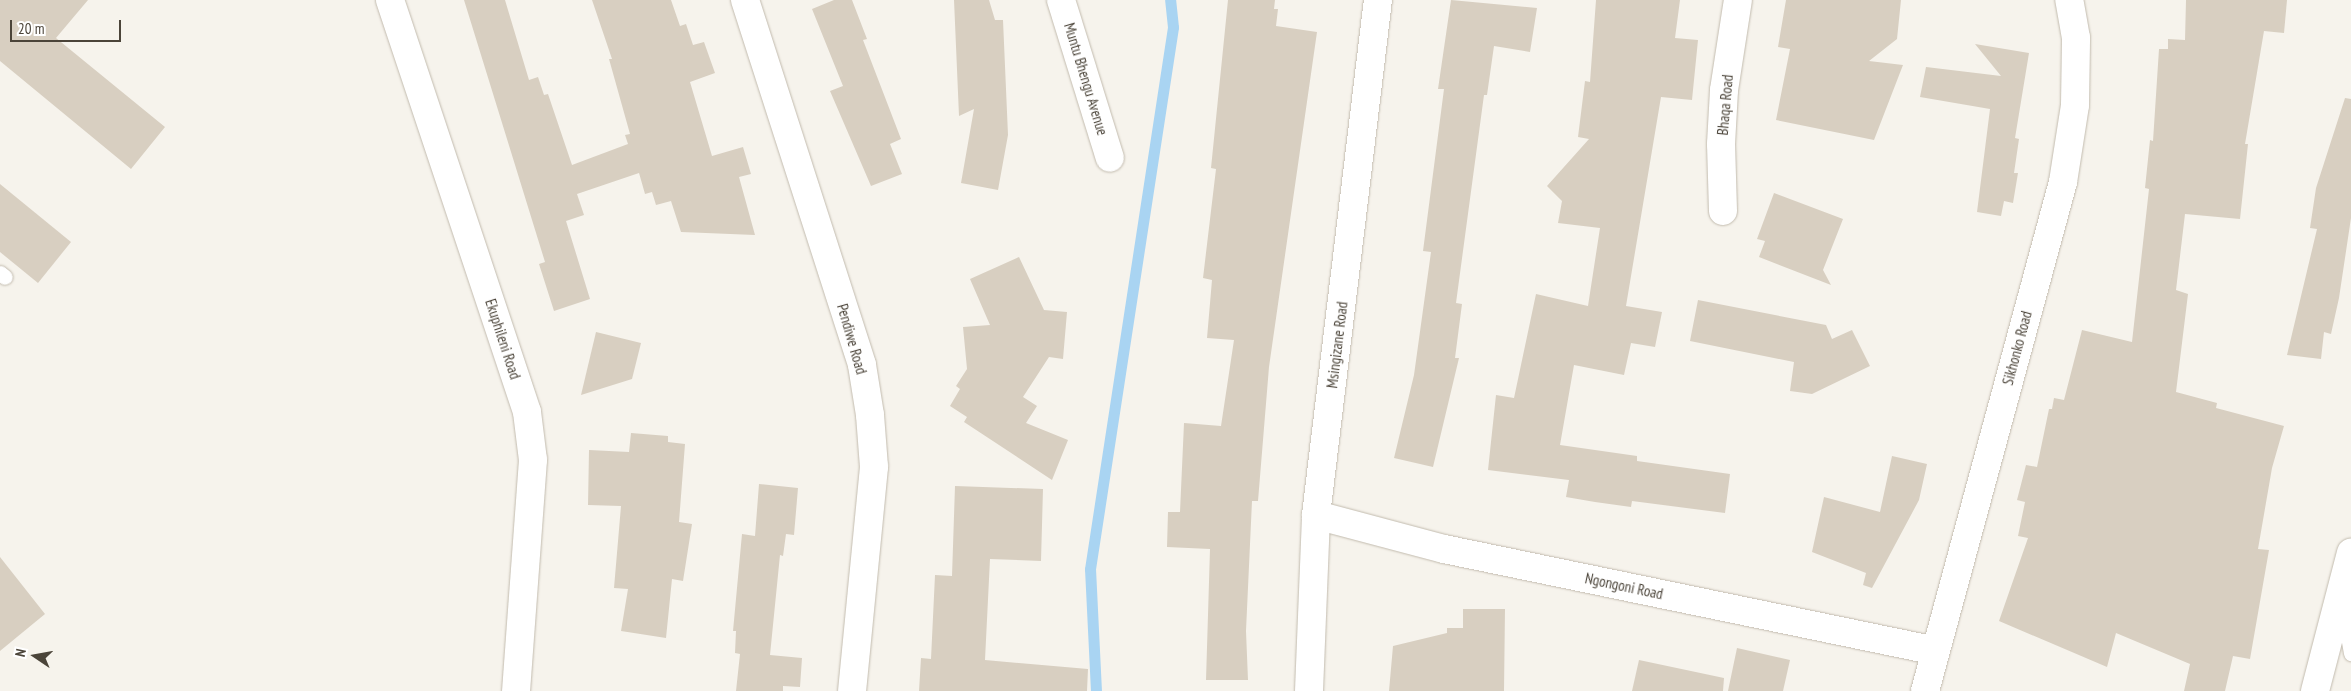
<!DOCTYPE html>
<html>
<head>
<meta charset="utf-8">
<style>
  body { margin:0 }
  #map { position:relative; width:2351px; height:691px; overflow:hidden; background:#f6f3ec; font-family:"PT Sans Narrow",sans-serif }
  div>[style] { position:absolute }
  .stream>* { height:11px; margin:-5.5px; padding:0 5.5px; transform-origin:5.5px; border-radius:5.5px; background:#a9d4f2 }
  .building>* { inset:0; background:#d8cfc1 }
  .roads { filter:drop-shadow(0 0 1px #c2bbae) drop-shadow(0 0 1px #c2bbae) }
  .service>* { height:15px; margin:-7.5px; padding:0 7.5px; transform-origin:7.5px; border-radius:7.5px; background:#fff }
  .minor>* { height:28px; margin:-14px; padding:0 14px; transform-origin:14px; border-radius:14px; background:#fff }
  .tertiary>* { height:28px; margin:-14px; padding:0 14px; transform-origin:14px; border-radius:14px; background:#fff }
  span { translate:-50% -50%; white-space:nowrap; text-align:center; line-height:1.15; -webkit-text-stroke:4px #fff; paint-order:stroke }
  .street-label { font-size:15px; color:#4b4439 }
  .north { position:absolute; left:10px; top:631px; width:50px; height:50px; -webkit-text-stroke:4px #fff; paint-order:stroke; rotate:282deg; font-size:14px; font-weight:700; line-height:20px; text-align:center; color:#4b4439 }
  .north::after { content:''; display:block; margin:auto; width:18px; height:22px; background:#4b4439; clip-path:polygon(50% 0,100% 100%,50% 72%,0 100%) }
  .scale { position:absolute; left:10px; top:20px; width:111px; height:22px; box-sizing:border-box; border:2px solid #4b4439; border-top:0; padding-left:6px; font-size:15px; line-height:18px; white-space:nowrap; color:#4b4439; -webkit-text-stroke:4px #fff; paint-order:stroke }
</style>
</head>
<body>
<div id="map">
  <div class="stream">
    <i style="left:1096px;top:691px;width:122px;rotate:-92.8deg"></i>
    <i style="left:1090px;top:569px;width:548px;rotate:-81.29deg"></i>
    <i style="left:1173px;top:27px;width:27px;rotate:-96deg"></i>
  </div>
  <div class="building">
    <i style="clip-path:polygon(0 0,88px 0,56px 38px,165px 127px,131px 169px,0 61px)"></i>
    <i style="clip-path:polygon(464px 0,505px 0,529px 80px,538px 77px,544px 95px,548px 94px,572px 165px,628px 144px,625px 135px,630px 134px,609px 59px,612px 59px,592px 0,671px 0,680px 26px,686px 24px,693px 45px,704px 42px,715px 73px,690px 82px,712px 156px,743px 147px,751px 174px,739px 177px,755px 235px,681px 232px,671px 201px,656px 205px,652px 192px,645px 194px,639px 173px,577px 194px,584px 215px,566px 221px,590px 299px,554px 311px,539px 264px,545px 262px)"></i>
    <i style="clip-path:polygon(834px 0,852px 0,867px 39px,863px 40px,901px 139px,890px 144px,902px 174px,871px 186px,830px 91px,843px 86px,812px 9px)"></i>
    <i style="clip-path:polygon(954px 0,989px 0,995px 20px,1003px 20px,1008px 135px,998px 190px,961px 183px,974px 109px,959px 116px)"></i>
    <i style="clip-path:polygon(1228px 0,1275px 0,1274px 9px,1278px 9px,1276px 26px,1317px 32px,1269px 367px,1258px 501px,1252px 501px,1246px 631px,1248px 680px,1206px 680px,1210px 549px,1167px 547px,1168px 512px,1180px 512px,1184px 423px,1221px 426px,1234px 340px,1207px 338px,1212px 280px,1203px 278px,1216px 169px,1211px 168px)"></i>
    <i style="clip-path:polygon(1451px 0,1537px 8px,1530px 52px,1494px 46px,1487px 95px,1484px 95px,1456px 303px,1462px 304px,1455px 358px,1459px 358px,1433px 467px,1394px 458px,1414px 375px,1431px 252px,1423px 251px,1444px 89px,1438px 89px)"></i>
    <i style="clip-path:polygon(1596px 0,1680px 0,1675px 38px,1698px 40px,1692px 100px,1661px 97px,1626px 306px,1662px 312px,1655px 347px,1631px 343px,1624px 375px,1574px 365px,1560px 445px,1637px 456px,1637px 461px,1730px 474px,1725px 513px,1632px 501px,1631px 507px,1595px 502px,1566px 497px,1569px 480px,1488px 470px,1496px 395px,1514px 398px,1536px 294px,1588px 306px,1600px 228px,1558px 223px,1562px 201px,1547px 186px,1589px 139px,1578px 137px,1585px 81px,1590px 82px)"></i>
    <i style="clip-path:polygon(1786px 0,1901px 0,1897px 39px,1869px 61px,1903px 65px,1874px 140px,1776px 120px,1790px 49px,1778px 47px)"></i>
    <i style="clip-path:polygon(2186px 0,2287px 0,2284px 33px,2264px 31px,2245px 144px,2248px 144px,2240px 219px,2185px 214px,2176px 290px,2188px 294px,2176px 392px,2217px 403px,2216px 408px,2284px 426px,2272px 468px,2258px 549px,2269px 550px,2250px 659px,2233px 656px,2225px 691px,2184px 691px,2190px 664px,2116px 633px,2107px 667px,1999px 621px,2028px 538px,2018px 536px,2025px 502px,2017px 500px,2026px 465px,2037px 467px,2049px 409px,2052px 409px,2054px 398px,2064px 400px,2082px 330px,2132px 342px,2149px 189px,2145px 188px,2150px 140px,2153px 141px,2159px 49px,2168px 49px,2168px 39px,2185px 40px)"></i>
    <i style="clip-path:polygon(1975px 44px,2029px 53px,2015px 138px,2019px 139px,2014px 173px,2018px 173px,2013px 203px,2004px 201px,2001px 216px,1977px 212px,1990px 109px,1920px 97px,1926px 67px,2001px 76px)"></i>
    <i style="clip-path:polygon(2345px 98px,2351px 99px,2351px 218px,2339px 298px,2331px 334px,2324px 332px,2321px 359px,2287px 355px,2317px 229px,2310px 228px,2316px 188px)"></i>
    <i style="clip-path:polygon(0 184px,71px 242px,38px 283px,0 252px)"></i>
    <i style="clip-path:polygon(1774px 193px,1843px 219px,1823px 270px,1831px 285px,1759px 257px,1765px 241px,1757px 239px)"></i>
    <i style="clip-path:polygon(1019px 257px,1044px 310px,1067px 312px,1063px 359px,1049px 357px,1023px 397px,1037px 406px,1026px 423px,1068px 440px,1052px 480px,964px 422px,967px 417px,950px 406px,960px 389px,956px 386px,967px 369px,963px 327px,990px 325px,970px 279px)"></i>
    <i style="clip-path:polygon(1698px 300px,1826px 325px,1832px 339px,1852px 330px,1870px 366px,1812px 394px,1790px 391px,1794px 362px,1690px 341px)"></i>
    <i style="clip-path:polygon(596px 332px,641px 343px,632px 379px,581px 395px)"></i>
    <i style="clip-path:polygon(631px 433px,668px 436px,668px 442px,685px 444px,679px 522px,692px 524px,683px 581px,672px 579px,666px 638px,621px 631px,628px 589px,614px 588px,621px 506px,588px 505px,589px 450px,629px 452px)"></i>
    <i style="clip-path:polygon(1892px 456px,1927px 464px,1919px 500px,1872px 588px,1863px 585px,1866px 573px,1812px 552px,1824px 497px,1880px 512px)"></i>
    <i style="clip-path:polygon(759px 484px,798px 488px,794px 535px,786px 534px,783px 556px,780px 555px,770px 655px,802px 658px,800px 687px,783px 686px,783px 691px,736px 691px,740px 654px,735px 653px,736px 631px,733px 631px,742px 534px,755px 536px)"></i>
    <i style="clip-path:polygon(955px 486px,1043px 489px,1041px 561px,990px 559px,985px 660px,1088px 669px,1087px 691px,919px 691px,921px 658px,931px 659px,935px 575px,952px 576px)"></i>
    <i style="clip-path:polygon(0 557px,45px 614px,0 651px)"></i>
    <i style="clip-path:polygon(1463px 609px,1505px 609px,1504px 691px,1389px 691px,1393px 646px,1447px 633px,1447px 628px,1463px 628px)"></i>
    <i style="clip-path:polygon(1737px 648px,1790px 660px,1783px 691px,1728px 691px)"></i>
    <i style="clip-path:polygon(1639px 660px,1724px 678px,1723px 691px,1632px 691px)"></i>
  </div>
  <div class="roads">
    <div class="service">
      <i style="left:0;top:273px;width:6px;rotate:39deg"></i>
      <i style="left:2343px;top:608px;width:46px;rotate:79.9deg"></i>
    </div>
    <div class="minor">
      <i style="left:390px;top:0;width:434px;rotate:71.6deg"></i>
      <i style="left:527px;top:412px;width:48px;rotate:82.9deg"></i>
      <i style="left:533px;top:460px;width:232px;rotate:94.2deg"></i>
      <i style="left:745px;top:0;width:383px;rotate:72.2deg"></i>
      <i style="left:862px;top:365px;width:51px;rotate:80.9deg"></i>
      <i style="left:870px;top:415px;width:52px;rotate:85.6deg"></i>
      <i style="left:874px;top:467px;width:225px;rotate:95.6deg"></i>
      <i style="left:1061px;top:0;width:165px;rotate:72.8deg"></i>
      <i style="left:1723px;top:211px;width:67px;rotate:-91.7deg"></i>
      <i style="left:1721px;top:144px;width:54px;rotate:-86.8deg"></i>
      <i style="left:1724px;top:90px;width:91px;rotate:-81.2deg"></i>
      <i style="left:1316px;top:515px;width:132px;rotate:14.9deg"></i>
      <i style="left:1444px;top:549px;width:499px;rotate:11.7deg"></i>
      <i style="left:1309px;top:691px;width:176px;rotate:-87.7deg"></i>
      <i style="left:1316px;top:515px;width:519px;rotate:-83.14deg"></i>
      <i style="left:1925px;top:691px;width:527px;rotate:-74.83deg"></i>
      <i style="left:2063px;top:182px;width:78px;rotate:-81.1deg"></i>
      <i style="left:2075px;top:105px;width:67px;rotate:-89.1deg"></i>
      <i style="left:2076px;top:38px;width:39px;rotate:-100deg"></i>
    </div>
    <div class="tertiary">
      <i style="left:2315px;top:691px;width:143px;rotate:-75.4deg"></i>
    </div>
  </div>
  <div class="street-label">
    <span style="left:1086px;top:79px;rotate:73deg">Muntu Bhengu Avenue</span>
    <span style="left:1725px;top:105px;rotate:-85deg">Bhaqa Road</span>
    <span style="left:503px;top:339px;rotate:72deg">Ekuphileni Road</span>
    <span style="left:852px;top:339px;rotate:74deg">Pendiwe Road</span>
    <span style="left:1337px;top:345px;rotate:-83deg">Msingizane Road</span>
    <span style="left:2017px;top:348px;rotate:-75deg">Sikhonko Road</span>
    <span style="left:1624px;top:586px;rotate:12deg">Ngongoni Road</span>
  </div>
  <div class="north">N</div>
  <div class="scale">20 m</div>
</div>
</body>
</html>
